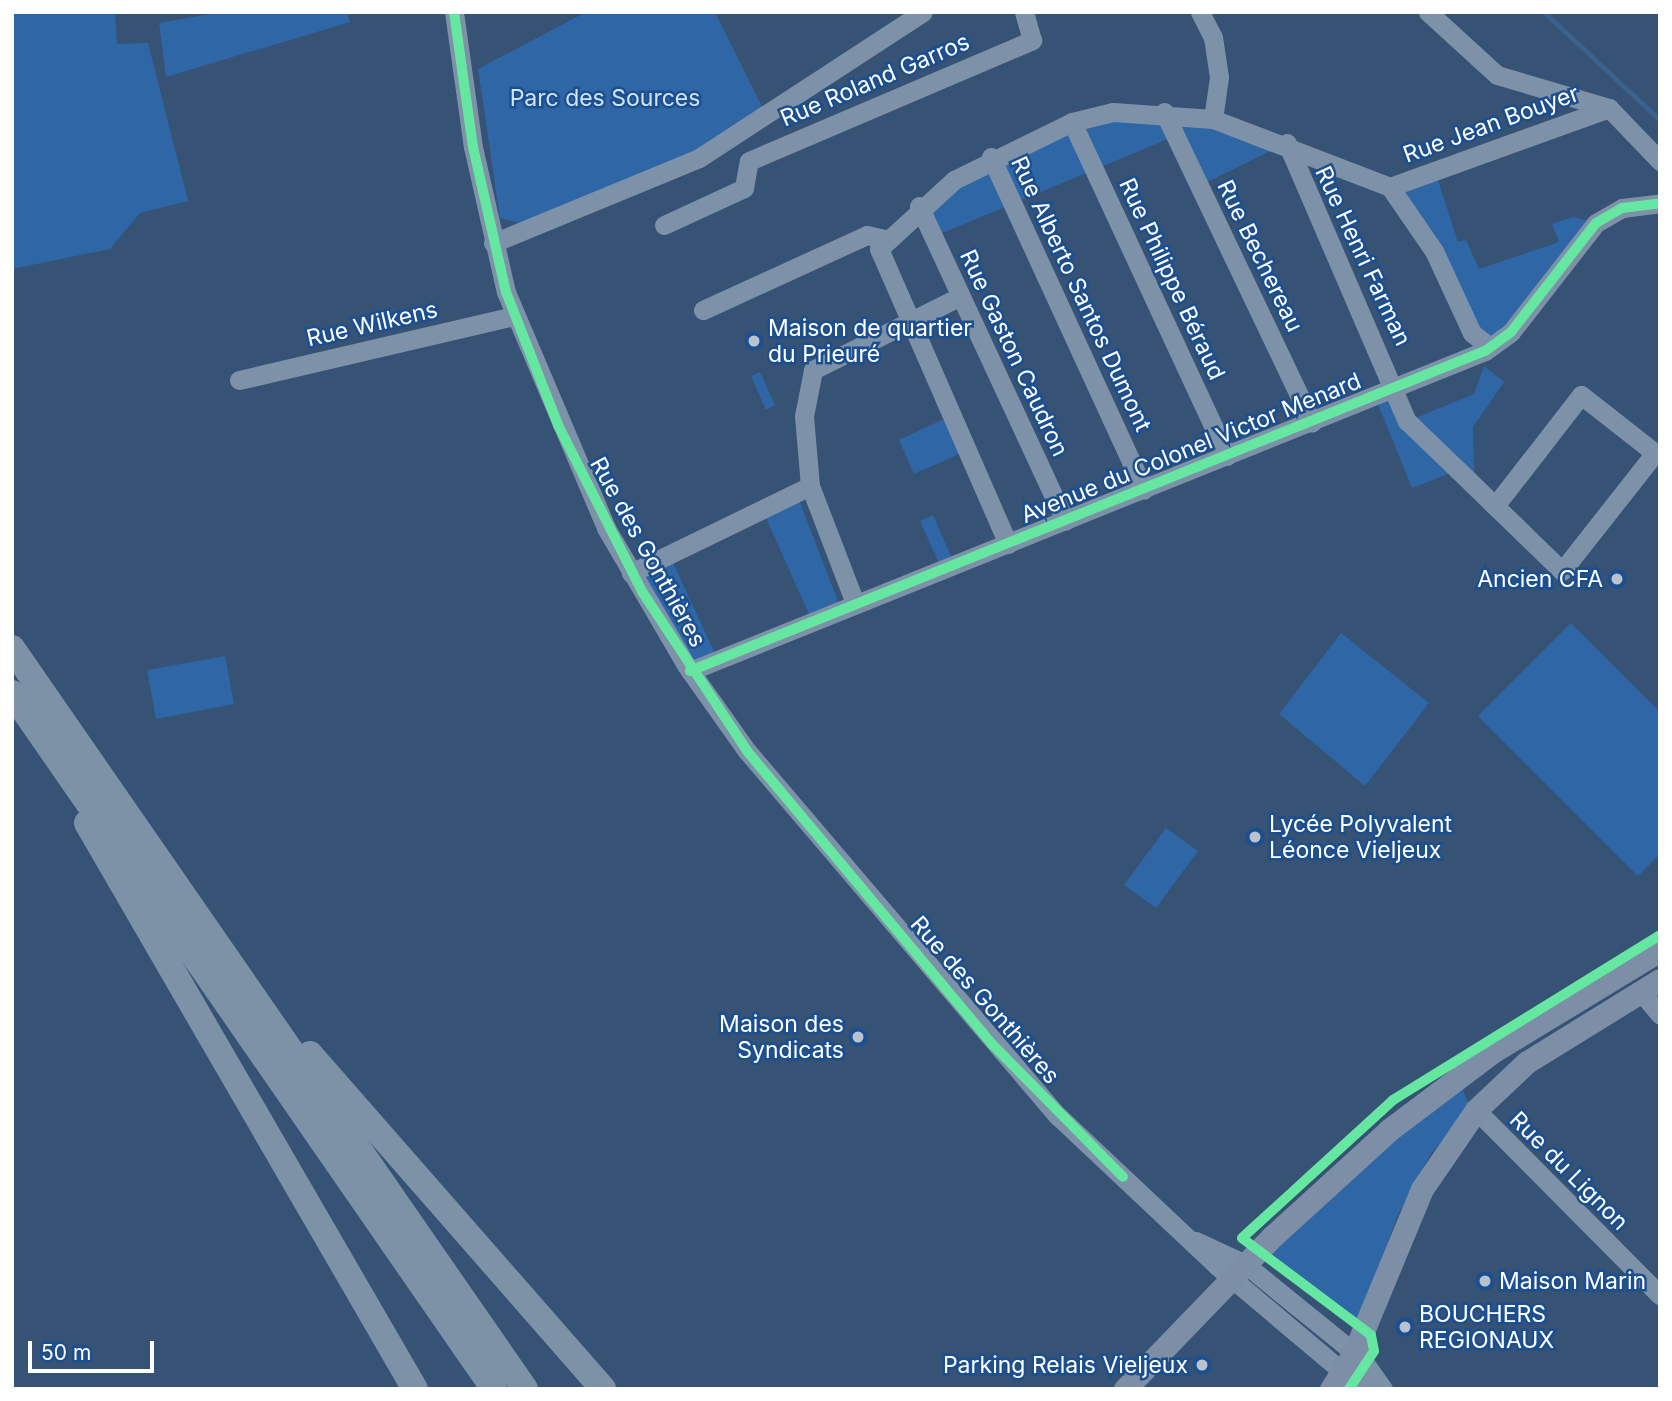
<!DOCTYPE html>
<html>
<head>
<meta charset="utf-8">
<style>
  body { margin:0 }
  #map { position:relative; width:1672px; height:1401px; overflow:hidden; background:#365274; font-family:Inter,sans-serif }
  div>[style] { position:absolute }
  .green>* { inset:0; background:#2f66a5 }
  .stream>* { height:5px; margin:-2.5px; padding:0 2.5px; transform-origin:2.5px; border-radius:2.5px; background:#3b618d }
  .minor>* { height:19px; margin:-9.5px; padding:0 9.5px; transform-origin:9.5px; border-radius:9.5px; background:#7d92a8 }
  .major>* { height:23px; margin:-11.5px; padding:0 11.5px; transform-origin:11.5px; border-radius:11.5px; background:#7d8ea7 }
  .highway>* { height:26px; margin:-13px; padding:0 13px; transform-origin:13px; border-radius:13px; background:#7e92a7 }
  .cycleway>* { height:10px; margin:-5px; padding:0 5px; transform-origin:5px; border-radius:5px; background:#66e7a1 }
  .dots>* { width:19px; height:19px; translate:-50% -50%; box-sizing:border-box; border:4px solid #1b4f8f; border-radius:50% }
  span { translate:-50% -50%; white-space:nowrap; text-align:center; line-height:1.15; -webkit-text-stroke:5px #1b4f8f; paint-order:stroke }
  .street-label { font-size:23px; color:#fff }
  .park-label { font-size:23px; color:#cfe3fa }
  .poi-label { font-size:23px; color:#fff }
  .left { translate:0 -50%; text-align:left }
  .right { translate:-100% -50%; text-align:right }
  .frame { position:absolute; inset:0; border:14px solid #fff; pointer-events:none }
  .scale { position:absolute; left:28px; top:1341px; width:126px; height:32px; box-sizing:border-box; border:4px solid #fff; border-top:0; padding-left:9px; font-size:21px; line-height:24px; white-space:nowrap; color:#fff; -webkit-text-stroke:5px #1b4f8f; paint-order:stroke }
</style>
</head>
<body>
<div id="map">
  <div class="green">
    <i style="clip-path:polygon(12px 12px,115px 12px,117px 44px,148px 43px,188px 201px,140px 213px,110px 249px,12px 269px)"></i>
    <i style="clip-path:polygon(221px 12px,347px 12px,350px 22px,166px 77px,159px 23px)"></i>
    <i style="clip-path:polygon(586px 12px,715px 12px,763px 109px,700px 150px,525px 224px,500px 218px,478px 69px)"></i>
    <i style="clip-path:polygon(1164px 112px,1287px 143px,1199px 186px,1175px 136px,933px 237px,919px 206px,1072px 122px)"></i>
    <i style="clip-path:polygon(1435px 171px,1458px 242px,1466px 240px,1479px 269px,1559px 242px,1552px 224px,1573px 217px,1596px 223px,1490px 347px,1390px 187px)"></i>
    <i style="clip-path:polygon(1484px 366px,1504px 382px,1473px 427px,1474px 471px,1467px 479px,1458px 470px,1412px 488px,1375px 397px,1397px 388px,1408px 421px,1474px 394px)"></i>
    <i style="clip-path:polygon(760px 372px,775px 405px,766px 410px,751px 376px)"></i>
    <i style="clip-path:polygon(950px 416px,966px 451px,914px 474px,899px 440px)"></i>
    <i style="clip-path:polygon(796px 492px,841px 609px,812px 621px,762px 509px)"></i>
    <i style="clip-path:polygon(933px 515px,955px 565px,942px 570px,920px 521px)"></i>
    <i style="clip-path:polygon(669px 554px,718px 660px,690px 671px,631px 573px)"></i>
    <i style="clip-path:polygon(1571px 623px,1660px 712px,1660px 854px,1638px 876px,1478px 716px)"></i>
    <i style="clip-path:polygon(1341px 633px,1429px 703px,1365px 786px,1279px 714px)"></i>
    <i style="clip-path:polygon(225px 656px,234px 704px,156px 719px,147px 670px)"></i>
    <i style="clip-path:polygon(1166px 828px,1198px 851px,1156px 908px,1124px 885px)"></i>
    <i style="clip-path:polygon(1458px 1078px,1470px 1107px,1430px 1155px,1397px 1217px,1358px 1324px,1260px 1249px)"></i>
  </div>
  <div class="stream">
    <i style="left:1544px;top:12px;width:158px;rotate:43deg"></i>
  </div>
  <div class="minor">
    <i style="left:454px;top:12px;width:136px;rotate:82deg"></i>
    <i style="left:473px;top:147px;width:149px;rotate:77.2deg"></i>
    <i style="left:506px;top:292px;width:256px;rotate:67deg"></i>
    <i style="left:606px;top:528px;width:159px;rotate:59.7deg"></i>
    <i style="left:686px;top:665px;width:105px;rotate:54.7deg"></i>
    <i style="left:747px;top:751px;width:480px;rotate:49.6deg"></i>
    <i style="left:1058px;top:1116px;width:219px;rotate:43.3deg"></i>
    <i style="left:1217px;top:1266px;width:191px;rotate:40.1deg"></i>
    <i style="left:1200px;top:12px;width:28px;rotate:63deg"></i>
    <i style="left:1213px;top:37px;width:40px;rotate:81.5deg"></i>
    <i style="left:1219px;top:77px;width:42px;rotate:98.1deg"></i>
    <i style="left:1428px;top:12px;width:93px;rotate:42.4deg"></i>
    <i style="left:1497px;top:75px;width:117px;rotate:16.4deg"></i>
    <i style="left:1609px;top:108px;width:74px;rotate:46.1deg"></i>
    <i style="left:1164px;top:112px;width:344px;rotate:64.5deg"></i>
    <i style="left:1072px;top:122px;width:368px;rotate:65.1deg"></i>
    <i style="left:1287px;top:143px;width:303px;rotate:66.7deg"></i>
    <i style="left:1407px;top:421px;width:71px;rotate:43.9deg"></i>
    <i style="left:1458px;top:470px;width:52px;rotate:44.2deg"></i>
    <i style="left:1495px;top:506px;width:93px;rotate:44.1deg"></i>
    <i style="left:1562px;top:571px;width:150px;rotate:-51.8deg"></i>
    <i style="left:1655px;top:453px;width:94px;rotate:-141.9deg"></i>
    <i style="left:1581px;top:395px;width:140px;rotate:127.8deg"></i>
    <i style="left:991px;top:157px;width:366px;rotate:65.3deg"></i>
    <i style="left:1390px;top:187px;width:233px;rotate:-19.8deg"></i>
    <i style="left:919px;top:206px;width:347px;rotate:65.1deg"></i>
    <i style="left:664px;top:225px;width:88px;rotate:-24.8deg"></i>
    <i style="left:744px;top:188px;width:27px;rotate:-80deg"></i>
    <i style="left:749px;top:161px;width:308px;rotate:-23.1deg"></i>
    <i style="left:1032px;top:40px;width:29px;rotate:-106deg"></i>
    <i style="left:493px;top:243px;width:223px;rotate:-22.4deg"></i>
    <i style="left:699px;top:158px;width:267px;rotate:-33.1deg"></i>
    <i style="left:703px;top:310px;width:180px;rotate:-24.6deg"></i>
    <i style="left:867px;top:235px;width:18px;rotate:13deg"></i>
    <i style="left:239px;top:380px;width:283px;rotate:-13.1deg"></i>
    <i style="left:1008px;top:544px;width:322px;rotate:-113.6deg"></i>
    <i style="left:879px;top:249px;width:102px;rotate:-42.6deg"></i>
    <i style="left:954px;top:180px;width:131px;rotate:-26.2deg"></i>
    <i style="left:1072px;top:122px;width:42px;rotate:-13.7deg"></i>
    <i style="left:1113px;top:112px;width:100px;rotate:4deg"></i>
    <i style="left:1213px;top:119px;width:190px;rotate:21deg"></i>
    <i style="left:1390px;top:187px;width:78px;rotate:55.5deg"></i>
    <i style="left:1434px;top:251px;width:90px;rotate:65.1deg"></i>
    <i style="left:1472px;top:333px;width:23px;rotate:38deg"></i>
    <i style="left:631px;top:573px;width:199px;rotate:-25.9deg"></i>
    <i style="left:855px;top:603px;width:125px;rotate:-111deg"></i>
    <i style="left:810px;top:486px;width:70px;rotate:-94.9deg"></i>
    <i style="left:804px;top:416px;width:47px;rotate:-78.9deg"></i>
    <i style="left:813px;top:370px;width:165px;rotate:-26.6deg"></i>
    <i style="left:690px;top:671px;width:857px;rotate:-21.93deg"></i>
    <i style="left:1485px;top:351px;width:32px;rotate:-36deg"></i>
    <i style="left:1511px;top:332px;width:138px;rotate:-52.1deg"></i>
    <i style="left:1596px;top:223px;width:30px;rotate:-30deg"></i>
    <i style="left:1622px;top:208px;width:38px;rotate:-7deg"></i>
    <i style="left:1641px;top:992px;width:30px;rotate:50deg"></i>
    <i style="left:1476px;top:1110px;width:261px;rotate:45.2deg"></i>
    <i style="left:1196px;top:1241px;width:54px;rotate:25.1deg"></i>
    <i style="left:1245px;top:1264px;width:151px;rotate:39.1deg"></i>
    <i style="left:1362px;top:1359px;width:37px;rotate:55deg"></i>
  </div>
  <div class="major">
    <i style="left:1125px;top:1389px;width:213px;rotate:-46deg"></i>
    <i style="left:1273px;top:1236px;width:157px;rotate:-42.4deg"></i>
    <i style="left:1389px;top:1130px;width:131px;rotate:-37deg"></i>
    <i style="left:1494px;top:1051px;width:194px;rotate:-31.3deg"></i>
    <i style="left:1331px;top:1389px;width:43px;rotate:-57.4deg"></i>
    <i style="left:1354px;top:1353px;width:178px;rotate:-67.5deg"></i>
    <i style="left:1422px;top:1189px;width:96px;rotate:-55.6deg"></i>
    <i style="left:1476px;top:1110px;width:70px;rotate:-43.3deg"></i>
    <i style="left:1527px;top:1062px;width:156px;rotate:-31.7deg"></i>
  </div>
  <div class="highway">
    <i style="left:12px;top:648px;width:901px;rotate:55.3deg"></i>
    <i style="left:12px;top:693px;width:847px;rotate:55.3deg"></i>
    <i style="left:87px;top:823px;width:654px;rotate:59.91deg"></i>
    <i style="left:310px;top:1054px;width:445px;rotate:48.8deg"></i>
  </div>
  <div class="cycleway">
    <i style="left:454px;top:12px;width:136px;rotate:82deg"></i>
    <i style="left:473px;top:147px;width:149px;rotate:77.2deg"></i>
    <i style="left:506px;top:292px;width:143px;rotate:68.6deg"></i>
    <i style="left:558px;top:425px;width:188px;rotate:63.2deg"></i>
    <i style="left:643px;top:593px;width:189px;rotate:56.6deg"></i>
    <i style="left:747px;top:751px;width:383px;rotate:50.1deg"></i>
    <i style="left:993px;top:1045px;width:185px;rotate:45.4deg"></i>
    <i style="left:690px;top:671px;width:857px;rotate:-21.93deg"></i>
    <i style="left:1485px;top:351px;width:32px;rotate:-36deg"></i>
    <i style="left:1511px;top:332px;width:138px;rotate:-52.1deg"></i>
    <i style="left:1596px;top:223px;width:30px;rotate:-30deg"></i>
    <i style="left:1622px;top:208px;width:38px;rotate:-7deg"></i>
    <i style="left:1349px;top:1389px;width:45px;rotate:-56.7deg"></i>
    <i style="left:1374px;top:1351px;width:16px;rotate:-101deg"></i>
    <i style="left:1371px;top:1335px;width:161px;rotate:-143.1deg"></i>
    <i style="left:1242px;top:1238px;width:205px;rotate:-42.4deg"></i>
    <i style="left:1393px;top:1100px;width:314px;rotate:-31.7deg"></i>
  </div>
  <div class="dots">
    <i style="left:754px;top:341px;background:#b9c2ce"></i>
    <i style="left:1617px;top:579px;background:#b9c2ce"></i>
    <i style="left:1255px;top:837px;background:#b9c2ce"></i>
    <i style="left:858px;top:1037px;background:#b9c2ce"></i>
    <i style="left:1485px;top:1281px;background:#b9c2ce"></i>
    <i style="left:1405px;top:1327px;background:#b9c2ce"></i>
    <i style="left:1202px;top:1365px;background:#b9c2ce"></i>
  </div>
  <div class="street-label">
    <span style="left:875px;top:80px;rotate:-23deg">Rue Roland Garros</span>
    <span style="left:1491px;top:124px;rotate:-20deg">Rue Jean Bouyer</span>
    <span style="left:1260px;top:256px;rotate:64deg">Rue Bechereau</span>
    <span style="left:1363px;top:256px;rotate:65deg">Rue Henri Farman</span>
    <span style="left:1172px;top:279px;rotate:65deg">Rue Philippe Béraud</span>
    <span style="left:1081px;top:294px;rotate:65deg">Rue Alberto Santos Dumont</span>
    <span style="left:372px;top:324px;rotate:-13deg">Rue Wilkens</span>
    <span style="left:1014px;top:353px;rotate:65deg">Rue Gaston Caudron</span>
    <span style="left:1191px;top:448px;rotate:-22deg">Avenue du Colonel Victor Menard</span>
    <span style="left:648px;top:552px;rotate:61deg">Rue des Gonthières</span>
    <span style="left:985px;top:1000px;rotate:49deg">Rue des Gonthières</span>
    <span style="left:1569px;top:1171px;rotate:45deg">Rue du Lignon</span>
  </div>
  <div class="park-label">
    <span style="left:605px;top:98px">Parc des Sources</span>
  </div>
  <div class="poi-label">
    <span class="left" style="left:768px;top:341px">Maison de quartier<br>du Prieuré</span>
    <span class="right" style="left:1603px;top:579px">Ancien CFA</span>
    <span class="left" style="left:1269px;top:837px">Lycée Polyvalent<br>Léonce Vieljeux</span>
    <span class="right" style="left:844px;top:1037px">Maison des<br>Syndicats</span>
    <span class="left" style="left:1499px;top:1281px">Maison Marin</span>
    <span class="left" style="left:1419px;top:1327px">BOUCHERS<br>REGIONAUX</span>
    <span class="right" style="left:1188px;top:1365px">Parking Relais Vieljeux</span>
  </div>
  <div class="frame"></div>
  <div class="scale">50 m</div>
</div>
</body>
</html>
